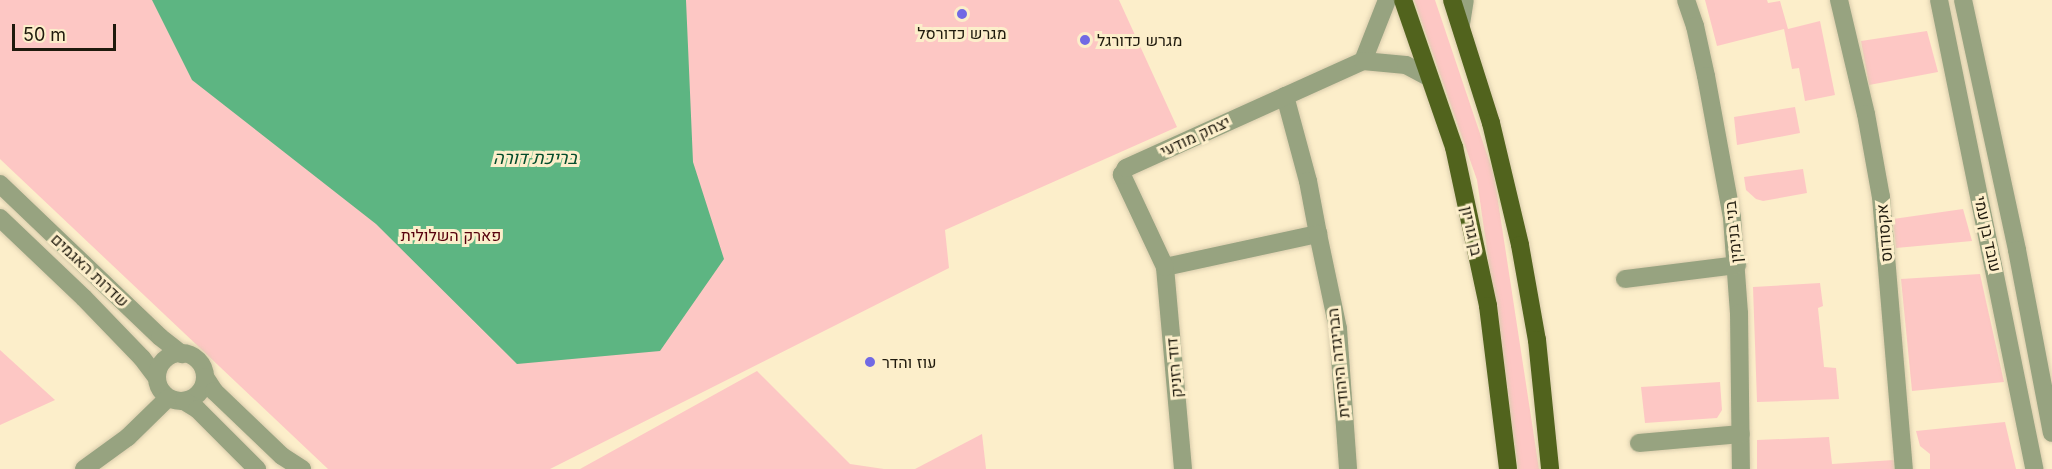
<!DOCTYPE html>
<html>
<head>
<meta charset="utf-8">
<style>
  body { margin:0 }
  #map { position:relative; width:2052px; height:469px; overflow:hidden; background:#fceeca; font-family:Inter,Heebo,sans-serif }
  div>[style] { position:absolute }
  .green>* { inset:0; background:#fdc7c4 }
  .water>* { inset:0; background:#5db582 }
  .roads { filter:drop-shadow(0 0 2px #d9ccac) drop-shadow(0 0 2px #d9ccac) }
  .minor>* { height:18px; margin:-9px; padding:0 9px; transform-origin:9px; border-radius:9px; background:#97a380 }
  .minor>.ring { margin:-9px; padding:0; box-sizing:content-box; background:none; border:18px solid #97a380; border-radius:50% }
  .major>* { height:18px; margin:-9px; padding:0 9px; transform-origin:9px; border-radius:9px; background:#51631d }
  .dots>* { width:16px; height:16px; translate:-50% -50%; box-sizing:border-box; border:3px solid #fceeca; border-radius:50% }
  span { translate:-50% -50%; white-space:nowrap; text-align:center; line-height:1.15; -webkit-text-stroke:6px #fceeca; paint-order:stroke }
  .poi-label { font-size:16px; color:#1f1a0d }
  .left { translate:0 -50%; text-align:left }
  .street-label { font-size:16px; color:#1f1a0d }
  .park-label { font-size:16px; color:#57000c }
  .water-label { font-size:18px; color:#044d2c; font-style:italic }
  .scale { position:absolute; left:12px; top:24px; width:104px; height:27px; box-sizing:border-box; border:3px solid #1f1a0d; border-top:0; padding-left:8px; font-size:18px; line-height:21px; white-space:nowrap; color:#1f1a0d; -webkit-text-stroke:4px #fceeca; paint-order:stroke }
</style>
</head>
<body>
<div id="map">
  <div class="green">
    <i style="clip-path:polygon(0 0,1119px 0,1177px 127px,945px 230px,949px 268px,550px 469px,328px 469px,0 159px)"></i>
    <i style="clip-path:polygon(1414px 0,1435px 0,1494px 175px,1539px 469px,1518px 469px,1477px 180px)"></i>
    <i style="clip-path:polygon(1705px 0,1767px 0,1768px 3px,1780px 1px,1788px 29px,1820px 21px,1835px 95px,1805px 101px,1799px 68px,1792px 69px,1784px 29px,1717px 46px)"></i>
    <i style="clip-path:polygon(1927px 31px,1938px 72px,1869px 85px,1861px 41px)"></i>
    <i style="clip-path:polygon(1795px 107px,1800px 133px,1737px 145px,1734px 117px)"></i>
    <i style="clip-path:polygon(1803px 169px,1807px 193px,1763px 201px,1756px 199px,1746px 190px,1744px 177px)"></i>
    <i style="clip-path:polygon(1963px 209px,1972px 241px,1896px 248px,1893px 219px)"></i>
    <i style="clip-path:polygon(1980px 274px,2004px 382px,1912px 391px,1901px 279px)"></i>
    <i style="clip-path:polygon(1820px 283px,1823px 306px,1818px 308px,1824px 367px,1836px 368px,1839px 399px,1757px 402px,1753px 287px)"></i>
    <i style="clip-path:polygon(0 350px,55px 400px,0 425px)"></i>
    <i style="clip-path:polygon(757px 371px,850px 464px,884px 469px,580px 469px)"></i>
    <i style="clip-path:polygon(1720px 382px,1722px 410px,1717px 418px,1645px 423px,1641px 387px)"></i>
    <i style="clip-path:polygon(2005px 422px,2016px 469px,1930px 469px,1930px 454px,1920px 446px,1916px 431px)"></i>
    <i style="clip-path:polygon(982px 434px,986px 469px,915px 469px)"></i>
    <i style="clip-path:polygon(1829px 437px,1832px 464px,1894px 460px,1895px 469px,1757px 469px,1757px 440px)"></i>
  </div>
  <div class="water">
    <i style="clip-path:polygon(152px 0,686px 0,693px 162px,724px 259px,660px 351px,517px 364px,376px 224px,192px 80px)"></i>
  </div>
  <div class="roads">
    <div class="minor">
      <i style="left:1686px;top:0;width:28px;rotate:71deg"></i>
      <i style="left:1695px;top:26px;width:51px;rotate:77.6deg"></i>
      <i style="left:1706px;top:76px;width:144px;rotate:79.6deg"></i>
      <i style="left:1732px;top:218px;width:95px;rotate:85.8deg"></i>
      <i style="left:1739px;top:313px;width:156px;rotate:89.3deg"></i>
      <i style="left:1839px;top:0;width:117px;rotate:76.7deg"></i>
      <i style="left:1866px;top:114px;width:84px;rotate:79.8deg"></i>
      <i style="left:1881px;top:197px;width:273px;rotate:85.2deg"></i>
      <i style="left:1939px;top:0;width:479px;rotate:78.5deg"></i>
      <i style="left:1963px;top:0;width:256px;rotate:77.8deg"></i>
      <i style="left:2017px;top:250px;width:186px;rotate:79.2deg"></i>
      <i style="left:1461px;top:24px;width:24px;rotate:-81deg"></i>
      <i style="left:1363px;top:61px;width:66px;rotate:-68.5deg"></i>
      <i style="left:1285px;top:96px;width:88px;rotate:74.9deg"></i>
      <i style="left:1308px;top:181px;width:54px;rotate:79.3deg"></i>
      <i style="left:0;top:184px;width:221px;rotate:43.7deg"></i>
      <i style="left:160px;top:337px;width:28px;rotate:38deg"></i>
      <i style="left:0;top:218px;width:116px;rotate:43.6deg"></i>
      <i style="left:84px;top:298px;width:83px;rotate:46deg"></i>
      <i style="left:142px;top:358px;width:25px;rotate:53deg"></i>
      <i style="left:1165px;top:267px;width:157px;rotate:-12.2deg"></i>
      <i style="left:1318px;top:234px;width:97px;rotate:78.1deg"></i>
      <i style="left:1338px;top:329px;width:140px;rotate:85.9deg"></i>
      <i style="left:1625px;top:279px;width:113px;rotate:-7.1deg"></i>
      <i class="ring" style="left:157px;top:353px;width:30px;height:30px"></i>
      <i style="left:205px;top:377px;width:17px;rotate:57deg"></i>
      <i style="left:214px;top:391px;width:94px;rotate:43.7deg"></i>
      <i style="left:282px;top:456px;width:24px;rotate:33deg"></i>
      <i style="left:184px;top:401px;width:15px;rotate:32deg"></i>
      <i style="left:197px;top:409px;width:85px;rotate:45deg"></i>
      <i style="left:1639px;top:443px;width:102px;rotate:-5deg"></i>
      <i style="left:84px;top:469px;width:54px;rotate:-36deg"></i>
      <i style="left:128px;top:437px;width:56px;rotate:-44.3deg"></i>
      <i style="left:1183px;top:469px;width:203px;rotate:-95.1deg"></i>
      <i style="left:1165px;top:267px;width:102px;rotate:-115.1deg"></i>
      <i style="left:1122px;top:175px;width:8px;rotate:-60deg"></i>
      <i style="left:1126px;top:168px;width:260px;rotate:-24.3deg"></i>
      <i style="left:1363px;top:61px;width:43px;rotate:5.3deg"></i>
      <i style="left:1406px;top:65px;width:26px;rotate:28deg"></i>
    </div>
    <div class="major">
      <i style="left:1403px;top:0;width:156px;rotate:70.9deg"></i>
      <i style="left:1454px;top:147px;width:163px;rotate:77.9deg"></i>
      <i style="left:1488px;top:306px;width:164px;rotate:83deg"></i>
      <i style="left:1452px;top:0;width:129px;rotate:72.4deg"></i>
      <i style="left:1491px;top:123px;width:125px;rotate:76.6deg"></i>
      <i style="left:1520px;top:245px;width:97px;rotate:79.9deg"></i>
      <i style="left:1537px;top:340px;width:130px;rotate:84.2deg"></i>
    </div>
  </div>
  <div class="dots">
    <i style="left:962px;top:14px;background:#7169e4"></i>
    <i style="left:1085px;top:40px;background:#7169e4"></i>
    <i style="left:870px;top:362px;background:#7169e4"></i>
  </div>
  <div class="poi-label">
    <span style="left:962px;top:33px">מגרש כדורסל</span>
    <span class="left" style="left:1097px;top:40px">מגרש כדורגל</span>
    <span class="left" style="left:882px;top:362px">עוז והדר</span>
  </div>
  <div class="street-label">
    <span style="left:1195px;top:136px;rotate:-25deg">יצחק מודעי</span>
    <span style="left:1472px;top:231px;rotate:78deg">בן גוריון</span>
    <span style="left:1733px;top:232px;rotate:-96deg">בני בנימין</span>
    <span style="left:1884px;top:233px;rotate:-95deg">אקסודוס</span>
    <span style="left:1988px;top:234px;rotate:78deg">עובד בן עמי</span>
    <span style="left:90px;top:270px;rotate:43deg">שדרות האגמים</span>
    <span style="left:1338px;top:363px;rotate:-96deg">הבריגדה היהודית</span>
    <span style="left:1174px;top:368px;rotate:-95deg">דוד רזניק</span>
  </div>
  <div class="park-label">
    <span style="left:451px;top:235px">פארק השלולית</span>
  </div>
  <div class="water-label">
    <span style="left:535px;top:158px">בריכת דורה</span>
  </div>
  <div class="scale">50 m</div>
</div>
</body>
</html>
